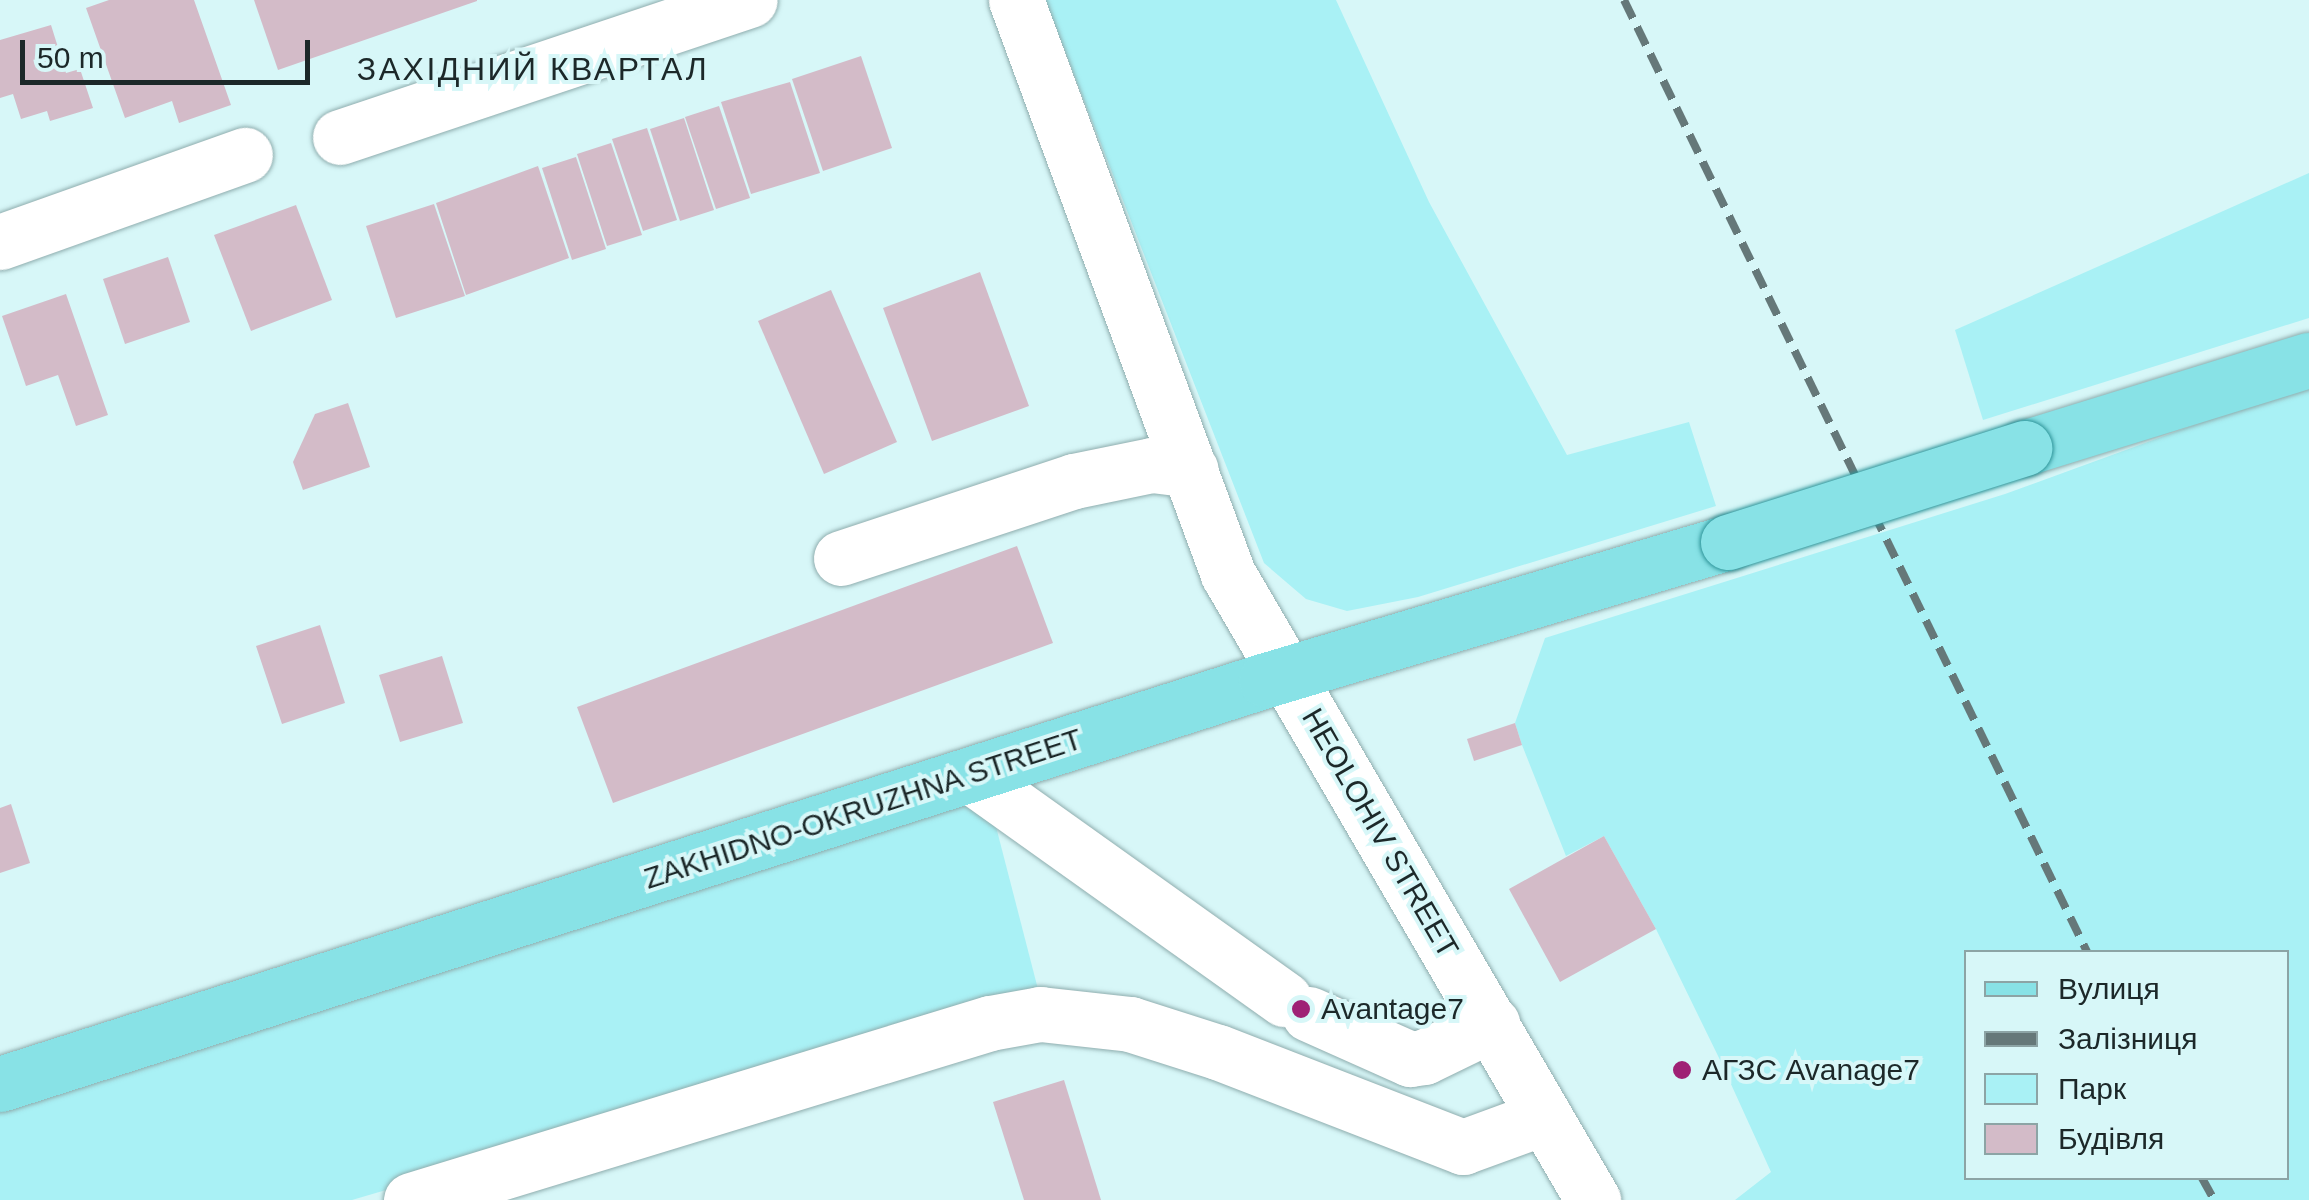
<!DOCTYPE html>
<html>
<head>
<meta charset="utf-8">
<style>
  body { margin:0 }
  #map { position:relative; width:2309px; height:1200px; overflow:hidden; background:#d7f7f8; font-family:Arial,sans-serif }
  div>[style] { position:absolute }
  .green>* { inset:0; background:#a9f1f5 }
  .building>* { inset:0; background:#d3bbc8 }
  .roads { filter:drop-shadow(0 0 2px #8fadae) drop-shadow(0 0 2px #8fadae) }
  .minor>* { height:55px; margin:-27.5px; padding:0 27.5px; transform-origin:27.5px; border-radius:27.5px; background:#fff }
  .major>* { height:55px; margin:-27.5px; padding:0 27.5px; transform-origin:27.5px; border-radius:27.5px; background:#88e2e6 }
  .rail>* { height:8px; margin-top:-4px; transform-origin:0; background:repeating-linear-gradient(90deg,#657879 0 20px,transparent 0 30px) }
  .bridges { filter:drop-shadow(0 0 2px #2e9499) drop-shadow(0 0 2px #2e9499) }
  .major-bridge>* { height:55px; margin:-27.5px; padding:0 27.5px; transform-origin:27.5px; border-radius:27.5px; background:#88e2e6 }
  .dots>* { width:28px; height:28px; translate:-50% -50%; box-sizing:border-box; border:5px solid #d7f7f8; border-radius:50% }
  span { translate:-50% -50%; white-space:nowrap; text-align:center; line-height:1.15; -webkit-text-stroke:8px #d7f7f8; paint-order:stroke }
  .street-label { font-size:30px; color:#1c2829 }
  .poi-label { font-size:30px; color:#1c2829 }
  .left { translate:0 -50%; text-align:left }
  .neighbourhood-label { font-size:32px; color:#1c2829; letter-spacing:2.5px }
  .legend { position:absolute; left:1964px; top:950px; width:325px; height:230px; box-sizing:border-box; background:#d7f7f8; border:2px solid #8ca4a5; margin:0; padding:12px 18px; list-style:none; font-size:30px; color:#1c2829 }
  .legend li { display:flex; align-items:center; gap:20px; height:50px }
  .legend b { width:50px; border:2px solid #8ca4a5 }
  .scale { position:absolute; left:20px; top:40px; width:290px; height:45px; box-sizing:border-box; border:5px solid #1c2829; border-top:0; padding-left:12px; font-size:30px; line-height:35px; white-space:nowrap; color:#1c2829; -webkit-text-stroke:8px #d7f7f8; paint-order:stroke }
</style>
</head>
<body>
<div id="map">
  <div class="green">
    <i style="clip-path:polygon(1045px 0,1336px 0,1429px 202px,1567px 455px,1689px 422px,1716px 506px,1418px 597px,1347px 611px,1306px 599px,1264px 563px)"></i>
    <i style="clip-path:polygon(2309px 173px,2309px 318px,1983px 420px,1955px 330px)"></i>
    <i style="clip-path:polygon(evenodd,2309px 383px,2309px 1200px,1735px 1200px,1771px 1172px,1720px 1060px,1656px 929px,1604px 836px,1566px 856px,1522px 745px,1515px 723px,1545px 638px,2005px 494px,2309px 383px,1966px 952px,2286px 952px,2286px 1178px,1966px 1178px,1966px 952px)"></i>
    <i style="clip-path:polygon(986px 788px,1040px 997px,352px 1200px,0 1200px,0 1103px)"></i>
  </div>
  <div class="building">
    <i style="clip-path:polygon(109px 0,194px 0,231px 105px,179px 123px,172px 101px,125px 118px,86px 8px)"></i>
    <i style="clip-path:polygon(254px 0,477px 0,477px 1px,278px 70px)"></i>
    <i style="clip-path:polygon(51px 25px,66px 73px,80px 69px,93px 108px,50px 121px,47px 111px,21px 119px,13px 94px,0 98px,0 40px)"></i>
    <i style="clip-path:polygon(861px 56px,892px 148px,823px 171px,792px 79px)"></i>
    <i style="clip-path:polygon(790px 82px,820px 173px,751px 194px,721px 102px)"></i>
    <i style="clip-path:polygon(719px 106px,750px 198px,716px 209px,685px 117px)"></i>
    <i style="clip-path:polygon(684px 118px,714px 210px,680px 221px,650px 129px)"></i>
    <i style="clip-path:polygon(647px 128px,677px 220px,643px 231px,612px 139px)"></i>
    <i style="clip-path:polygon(611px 143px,642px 235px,607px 246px,577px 154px)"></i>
    <i style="clip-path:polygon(576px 157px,606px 249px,572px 260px,542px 168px)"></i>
    <i style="clip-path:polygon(538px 166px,569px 258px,466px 295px,436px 203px)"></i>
    <i style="clip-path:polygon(434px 204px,465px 296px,396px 318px,366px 226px)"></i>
    <i style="clip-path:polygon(296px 205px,332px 300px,251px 331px,214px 235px)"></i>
    <i style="clip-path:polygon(168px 257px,190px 322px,125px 344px,103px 279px)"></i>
    <i style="clip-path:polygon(980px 272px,1029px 406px,932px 441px,883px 308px)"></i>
    <i style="clip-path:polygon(831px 290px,897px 442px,824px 474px,758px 321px)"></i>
    <i style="clip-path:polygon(66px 294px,108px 415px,76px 426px,58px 375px,26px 386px,2px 316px)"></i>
    <i style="clip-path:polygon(348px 403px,370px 467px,303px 490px,293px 462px,315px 414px)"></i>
    <i style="clip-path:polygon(1017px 546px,1053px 643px,613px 803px,577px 707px)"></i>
    <i style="clip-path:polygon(320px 625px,345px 703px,282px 724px,256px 646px)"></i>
    <i style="clip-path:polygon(442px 656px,463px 723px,400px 742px,379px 675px)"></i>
    <i style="clip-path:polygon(1515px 723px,1522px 745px,1474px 761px,1467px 739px)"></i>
    <i style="clip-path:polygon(11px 804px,30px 863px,0 873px,0 808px)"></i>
    <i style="clip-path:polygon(1604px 836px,1656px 929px,1560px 982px,1509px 889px)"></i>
    <i style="clip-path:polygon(1064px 1080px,1101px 1200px,1024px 1200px,993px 1102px)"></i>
  </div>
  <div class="roads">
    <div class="minor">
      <i style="left:1016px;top:0;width:612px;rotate:69.73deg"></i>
      <i style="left:1228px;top:574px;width:725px;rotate:59.75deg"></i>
      <i style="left:340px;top:137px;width:432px;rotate:-18.5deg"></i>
      <i style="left:0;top:242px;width:260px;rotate:-19.6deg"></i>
      <i style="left:841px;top:558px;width:245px;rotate:-18.3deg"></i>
      <i style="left:1074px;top:481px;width:80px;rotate:-11.6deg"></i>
      <i style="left:1152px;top:465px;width:39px;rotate:7deg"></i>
      <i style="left:970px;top:775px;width:386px;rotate:35.5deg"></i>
      <i style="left:1309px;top:1014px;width:111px;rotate:24deg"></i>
      <i style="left:1410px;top:1059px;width:14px;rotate:-8deg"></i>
      <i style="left:1424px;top:1057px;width:76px;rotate:-25.9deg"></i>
      <i style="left:411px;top:1200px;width:605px;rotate:-17deg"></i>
      <i style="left:990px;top:1023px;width:51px;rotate:-10.2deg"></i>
      <i style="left:1040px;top:1014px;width:91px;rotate:6.3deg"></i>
      <i style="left:1130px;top:1024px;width:92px;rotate:17.7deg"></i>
      <i style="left:1218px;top:1052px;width:263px;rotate:21.2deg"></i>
      <i style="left:1463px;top:1147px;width:87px;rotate:-20.1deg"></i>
    </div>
    <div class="major">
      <i style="left:2024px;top:448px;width:298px;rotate:-17.2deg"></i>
      <i style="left:0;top:1084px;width:1329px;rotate:-17.7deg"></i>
      <i style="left:1266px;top:680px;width:482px;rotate:-16.6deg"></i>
    </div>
  </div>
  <div class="rail">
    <i style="left:1624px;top:0;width:1059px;rotate:64.06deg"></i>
    <i style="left:2202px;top:1178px;width:25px;rotate:61deg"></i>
  </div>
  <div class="bridges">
    <div class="major-bridge">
      <i style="left:1728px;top:542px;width:311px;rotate:-17.6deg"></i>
    </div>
  </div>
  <div class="dots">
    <i style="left:1301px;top:1009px;background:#9f2175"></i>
    <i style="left:1682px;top:1070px;background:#9f2175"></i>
  </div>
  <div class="street-label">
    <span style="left:863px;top:809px;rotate:-18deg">ZAKHIDNO-OKRUZHNA STREET</span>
    <span style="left:1380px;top:833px;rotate:60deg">HEOLOHIV STREET</span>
  </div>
  <div class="poi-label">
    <span class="left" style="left:1321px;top:1009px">Avantage7</span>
    <span class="left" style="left:1702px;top:1070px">АГЗС Avanage7</span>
  </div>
  <div class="neighbourhood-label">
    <span style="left:533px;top:69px">ЗАХІДНИЙ КВАРТАЛ</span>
  </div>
  <ul class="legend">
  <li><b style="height:12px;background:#88e2e6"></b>Вулиця</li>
  <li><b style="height:12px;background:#657879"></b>Залізниця</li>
  <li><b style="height:28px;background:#a9f1f5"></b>Парк</li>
  <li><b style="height:28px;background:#d3bbc8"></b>Будівля</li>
  </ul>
  <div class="scale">50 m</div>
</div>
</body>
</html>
